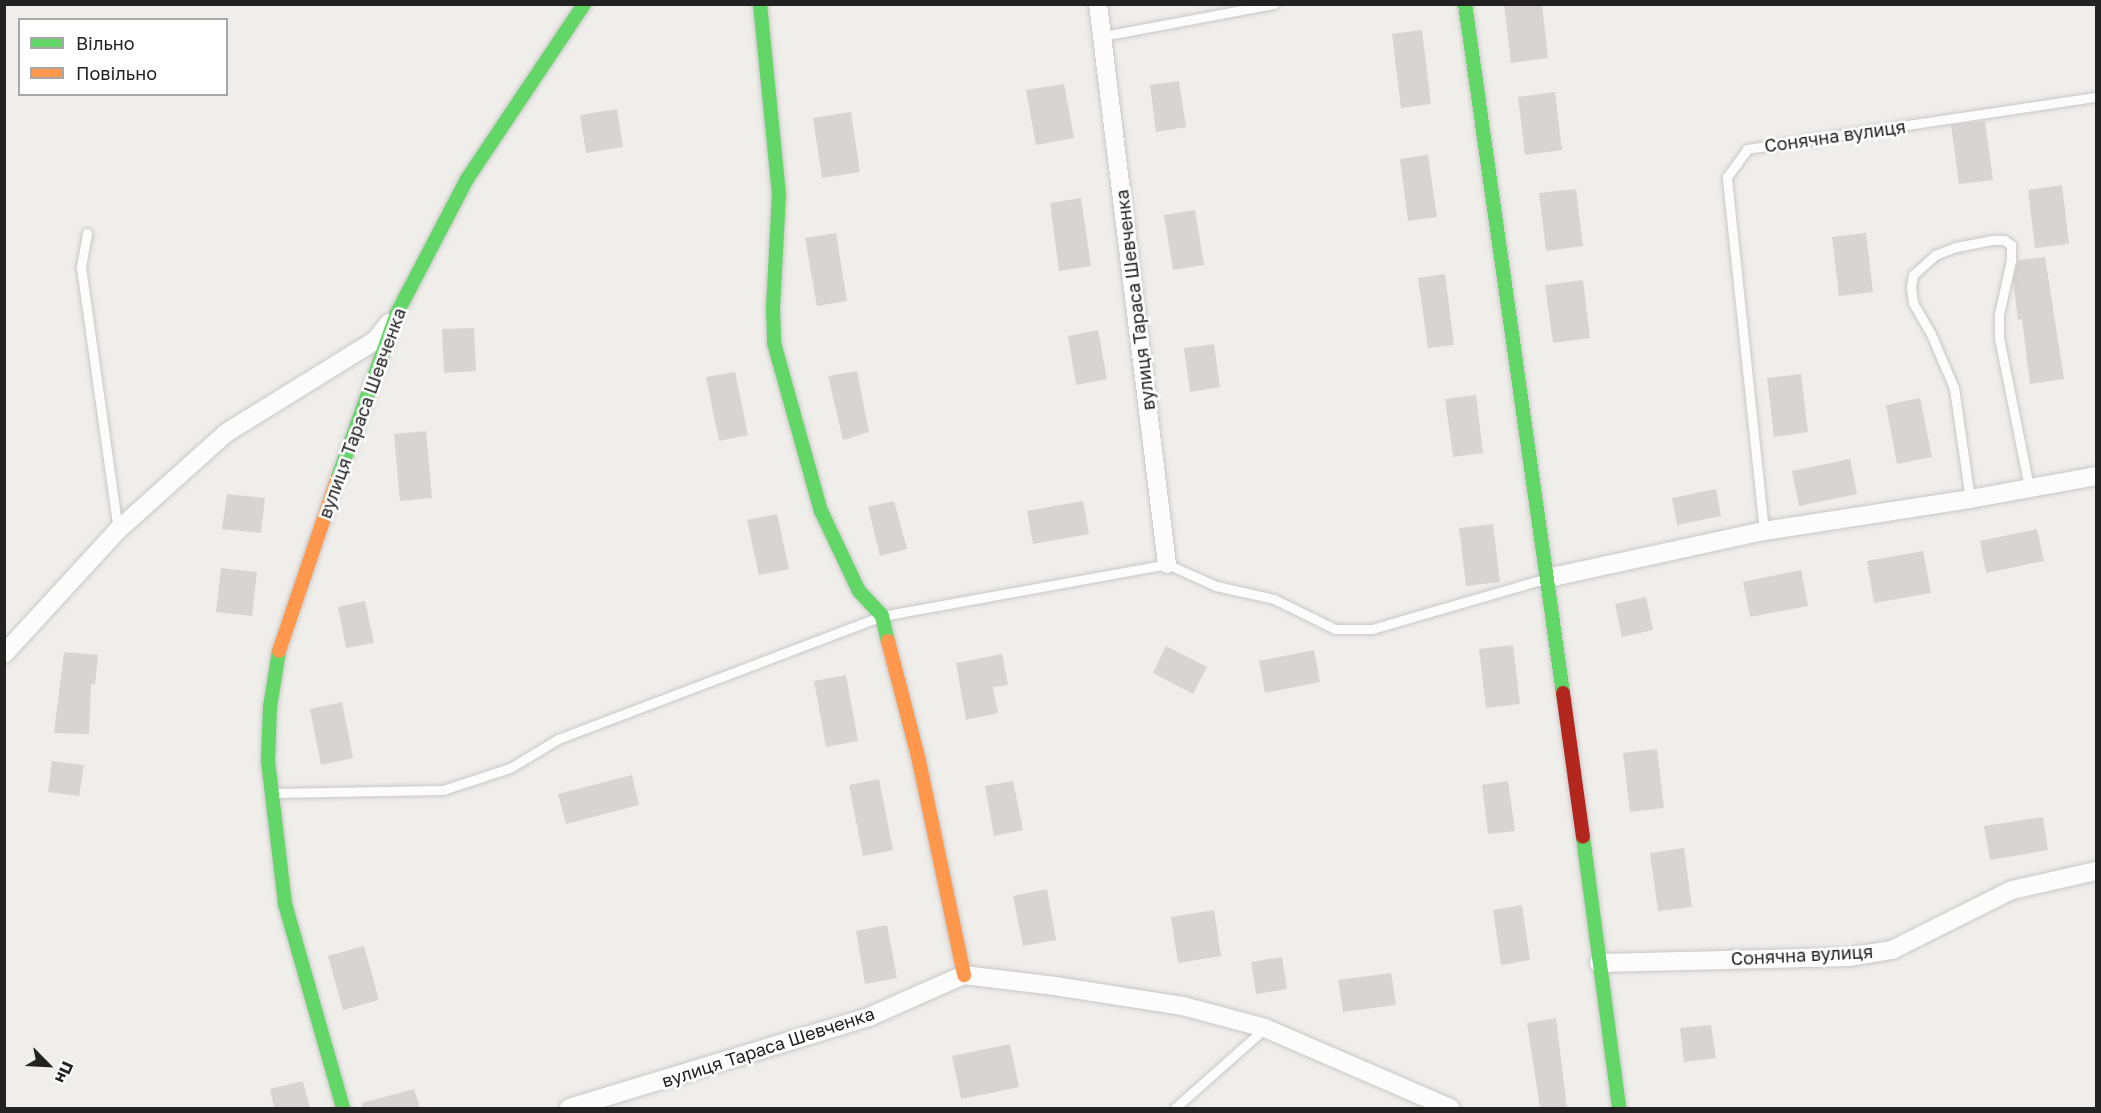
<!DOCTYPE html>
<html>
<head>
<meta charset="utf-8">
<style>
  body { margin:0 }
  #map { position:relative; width:2101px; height:1113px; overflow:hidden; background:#f0eeeb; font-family:"Golos Text",sans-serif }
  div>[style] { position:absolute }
  .building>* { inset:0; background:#d7d4d2 }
  .roads { filter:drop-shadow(0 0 2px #c9c8c7) drop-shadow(0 0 2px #c9c8c7) }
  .lane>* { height:9px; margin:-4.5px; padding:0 4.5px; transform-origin:4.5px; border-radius:4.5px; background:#fdfcfc }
  .street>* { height:18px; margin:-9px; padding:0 9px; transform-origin:9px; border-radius:9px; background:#fdfcfc }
  .fast>* { height:14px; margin:-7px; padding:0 7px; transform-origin:7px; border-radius:7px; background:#63d668 }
  .slow>* { height:14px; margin:-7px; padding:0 7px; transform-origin:7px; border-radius:7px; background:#ff974d }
  .jam>* { height:14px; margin:-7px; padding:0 7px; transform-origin:7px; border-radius:7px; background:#b3261e }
  span { translate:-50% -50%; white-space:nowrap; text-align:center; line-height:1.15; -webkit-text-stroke:5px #fff; paint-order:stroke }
  .street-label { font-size:18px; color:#222 }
  .frame { position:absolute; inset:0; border:6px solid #222; pointer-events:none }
  .legend { position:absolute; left:18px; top:18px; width:210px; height:78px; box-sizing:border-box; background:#fff; border:2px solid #a7a7a7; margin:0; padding:8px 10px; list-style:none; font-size:18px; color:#222 }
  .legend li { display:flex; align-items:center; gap:12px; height:30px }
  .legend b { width:30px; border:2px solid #a7a7a7 }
  .north { position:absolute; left:18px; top:1035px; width:60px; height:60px; -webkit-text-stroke:4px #fff; paint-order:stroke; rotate:114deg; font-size:16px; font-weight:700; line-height:24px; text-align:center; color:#222 }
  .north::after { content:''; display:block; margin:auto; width:21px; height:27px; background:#222; clip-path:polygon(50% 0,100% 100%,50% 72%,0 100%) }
</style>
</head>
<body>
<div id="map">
  <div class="building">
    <i style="clip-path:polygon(1504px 4px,1542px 4px,1548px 58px,1511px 63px)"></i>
    <i style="clip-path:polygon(1422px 30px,1431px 104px,1401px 108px,1392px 34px)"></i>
    <i style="clip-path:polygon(1179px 81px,1186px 127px,1156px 132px,1150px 85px)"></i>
    <i style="clip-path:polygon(1064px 84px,1074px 138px,1036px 145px,1026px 90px)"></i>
    <i style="clip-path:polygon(1555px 92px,1562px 150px,1525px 155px,1518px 97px)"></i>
    <i style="clip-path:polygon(617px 109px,623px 147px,586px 153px,580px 115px)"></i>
    <i style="clip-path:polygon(851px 112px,860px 172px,822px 178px,813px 118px)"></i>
    <i style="clip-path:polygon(1985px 121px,1993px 180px,1959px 184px,1951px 125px)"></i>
    <i style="clip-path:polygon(1428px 155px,1437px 217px,1408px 221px,1400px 159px)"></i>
    <i style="clip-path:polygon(2062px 185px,2069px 244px,2035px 248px,2028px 190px)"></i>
    <i style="clip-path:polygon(1576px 189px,1583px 246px,1546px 251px,1539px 193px)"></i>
    <i style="clip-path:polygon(1081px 198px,1091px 266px,1059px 271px,1050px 203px)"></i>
    <i style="clip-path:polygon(1195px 210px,1204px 265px,1173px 270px,1164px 215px)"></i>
    <i style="clip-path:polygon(836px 233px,847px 301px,817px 306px,805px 238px)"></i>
    <i style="clip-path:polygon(1866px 233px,1873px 292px,1839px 296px,1832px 237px)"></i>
    <i style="clip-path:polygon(2045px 257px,2064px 379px,2030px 384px,2022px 319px,2018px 320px,2013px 281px,2018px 260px)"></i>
    <i style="clip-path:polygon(1445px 274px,1454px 345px,1428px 348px,1418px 278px)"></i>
    <i style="clip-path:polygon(1583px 280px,1590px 338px,1553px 343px,1545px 285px)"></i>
    <i style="clip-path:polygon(474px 328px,476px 371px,444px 373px,442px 329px)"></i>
    <i style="clip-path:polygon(1098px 330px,1107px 379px,1076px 385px,1068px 336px)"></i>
    <i style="clip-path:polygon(1214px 344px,1220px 387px,1190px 392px,1184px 348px)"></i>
    <i style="clip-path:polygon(857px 371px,869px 432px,843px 440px,828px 376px)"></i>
    <i style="clip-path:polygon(735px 372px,748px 435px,719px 441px,706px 377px)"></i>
    <i style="clip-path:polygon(1801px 374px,1808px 432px,1774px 437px,1767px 378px)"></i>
    <i style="clip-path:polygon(1476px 395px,1483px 453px,1453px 457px,1445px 399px)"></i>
    <i style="clip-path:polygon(1920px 398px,1932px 457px,1897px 464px,1886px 405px)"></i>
    <i style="clip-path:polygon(426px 431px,432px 498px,400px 501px,394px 434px)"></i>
    <i style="clip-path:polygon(1850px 459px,1857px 494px,1799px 506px,1792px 471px)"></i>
    <i style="clip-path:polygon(1716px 489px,1721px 516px,1677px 525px,1672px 498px)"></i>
    <i style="clip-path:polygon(227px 494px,265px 498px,261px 533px,222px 529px)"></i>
    <i style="clip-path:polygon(894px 501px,907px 549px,880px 556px,868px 507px)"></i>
    <i style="clip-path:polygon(1083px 501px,1089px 534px,1033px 544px,1027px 511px)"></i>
    <i style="clip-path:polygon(777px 514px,789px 569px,759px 575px,747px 520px)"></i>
    <i style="clip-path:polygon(1493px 524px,1500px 582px,1466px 586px,1459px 528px)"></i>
    <i style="clip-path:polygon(2037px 529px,2044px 561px,1986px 573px,1980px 541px)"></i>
    <i style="clip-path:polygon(1923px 551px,1931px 593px,1874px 603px,1867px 561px)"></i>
    <i style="clip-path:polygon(221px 568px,257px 572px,252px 616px,216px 612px)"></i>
    <i style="clip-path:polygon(1801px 570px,1808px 606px,1750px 617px,1743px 582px)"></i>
    <i style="clip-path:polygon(1646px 597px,1653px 630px,1622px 637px,1615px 604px)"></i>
    <i style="clip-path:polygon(365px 601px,374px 643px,346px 648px,338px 607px)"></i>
    <i style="clip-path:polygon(1513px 645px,1520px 704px,1486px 708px,1479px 649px)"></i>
    <i style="clip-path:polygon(1166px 646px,1207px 667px,1193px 694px,1153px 673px)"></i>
    <i style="clip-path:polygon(1314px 650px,1320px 682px,1265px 693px,1259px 661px)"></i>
    <i style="clip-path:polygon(64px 652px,98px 655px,95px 685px,91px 684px,89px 734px,54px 733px)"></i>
    <i style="clip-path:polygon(1002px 654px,1008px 685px,993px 687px,998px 713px,966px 720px,956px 663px)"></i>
    <i style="clip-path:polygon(846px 675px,858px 741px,826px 747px,814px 681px)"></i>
    <i style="clip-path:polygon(342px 702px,353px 758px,321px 765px,310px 709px)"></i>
    <i style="clip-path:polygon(1657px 749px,1664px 808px,1630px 812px,1623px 753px)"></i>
    <i style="clip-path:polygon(52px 761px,84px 765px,79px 796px,48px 792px)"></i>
    <i style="clip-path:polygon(632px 775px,639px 805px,566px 824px,558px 794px)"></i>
    <i style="clip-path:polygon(879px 779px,893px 850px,863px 856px,849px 785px)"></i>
    <i style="clip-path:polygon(1013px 781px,1023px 830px,994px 836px,985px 786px)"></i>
    <i style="clip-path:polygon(1508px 781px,1515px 831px,1488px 834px,1482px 785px)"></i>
    <i style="clip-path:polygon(2043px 817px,2048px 850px,1990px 860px,1984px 826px)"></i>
    <i style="clip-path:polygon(1684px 848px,1692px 907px,1658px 911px,1650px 853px)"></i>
    <i style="clip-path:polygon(1047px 889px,1056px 940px,1023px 946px,1013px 896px)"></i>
    <i style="clip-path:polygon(1522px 905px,1530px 960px,1501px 965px,1493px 910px)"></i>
    <i style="clip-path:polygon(1214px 910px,1221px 956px,1178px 963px,1171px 917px)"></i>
    <i style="clip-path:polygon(887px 925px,897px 978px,865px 984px,856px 931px)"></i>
    <i style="clip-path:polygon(364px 946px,379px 1000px,343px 1010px,328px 956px)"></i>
    <i style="clip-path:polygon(1282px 957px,1287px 989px,1256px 994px,1251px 962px)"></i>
    <i style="clip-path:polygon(1391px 973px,1396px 1005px,1343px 1012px,1338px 980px)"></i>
    <i style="clip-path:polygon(1556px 1018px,1567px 1108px,1540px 1108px,1527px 1023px)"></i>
    <i style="clip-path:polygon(1711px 1025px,1716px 1058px,1684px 1062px,1680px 1028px)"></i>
    <i style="clip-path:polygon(1010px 1044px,1019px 1087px,961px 1099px,952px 1056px)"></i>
    <i style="clip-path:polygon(303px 1081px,310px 1108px,274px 1108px,270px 1089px)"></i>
    <i style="clip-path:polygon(414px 1089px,420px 1108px,362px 1108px,362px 1103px)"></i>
  </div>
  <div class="roads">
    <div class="lane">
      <i style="left:1103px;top:36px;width:174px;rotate:-10.6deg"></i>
      <i style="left:87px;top:233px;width:35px;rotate:100deg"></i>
      <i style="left:81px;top:267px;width:266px;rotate:82deg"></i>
      <i style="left:1970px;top:499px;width:112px;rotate:-98.2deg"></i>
      <i style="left:1954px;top:388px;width:59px;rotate:-113.1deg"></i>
      <i style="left:1931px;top:334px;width:36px;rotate:-120deg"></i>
      <i style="left:1913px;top:303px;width:16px;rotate:-97deg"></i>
      <i style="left:1911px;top:287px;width:12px;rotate:-81deg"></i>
      <i style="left:1913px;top:275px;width:30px;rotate:-42deg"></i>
      <i style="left:1935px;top:255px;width:22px;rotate:-21deg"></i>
      <i style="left:1956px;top:247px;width:36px;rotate:-11deg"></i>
      <i style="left:1991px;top:240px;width:13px"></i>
      <i style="left:2004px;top:240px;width:9px;rotate:36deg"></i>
      <i style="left:2011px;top:245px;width:15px;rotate:90deg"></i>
      <i style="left:2011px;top:260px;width:55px;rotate:102.5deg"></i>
      <i style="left:1999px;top:314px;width:24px;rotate:90deg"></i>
      <i style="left:1999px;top:338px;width:152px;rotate:78.6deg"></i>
      <i style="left:1764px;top:531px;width:356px;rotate:-96deg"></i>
      <i style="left:1727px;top:177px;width:34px;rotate:-54deg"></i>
      <i style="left:1747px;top:149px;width:353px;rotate:-8.5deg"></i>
      <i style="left:274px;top:793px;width:169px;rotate:-1deg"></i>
      <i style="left:443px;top:790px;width:71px;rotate:-18.2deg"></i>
      <i style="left:510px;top:768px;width:56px;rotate:-31.1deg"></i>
      <i style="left:558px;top:739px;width:347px;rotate:-20.8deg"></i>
      <i style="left:882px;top:616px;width:290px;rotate:-10.3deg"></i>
      <i style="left:1167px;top:564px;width:54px;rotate:24.2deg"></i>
      <i style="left:1216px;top:586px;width:59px;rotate:12.6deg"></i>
      <i style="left:1274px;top:599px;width:68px;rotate:26.2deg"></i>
      <i style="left:1335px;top:629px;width:37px"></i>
      <i style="left:1372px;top:629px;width:183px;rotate:-16.2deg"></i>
      <i style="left:1175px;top:1108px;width:120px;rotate:-41.6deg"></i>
    </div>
    <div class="street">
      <i style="left:1098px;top:4px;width:564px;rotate:82.98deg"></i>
      <i style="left:1548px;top:578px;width:221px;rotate:-12.3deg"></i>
      <i style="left:1764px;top:531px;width:208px;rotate:-8.8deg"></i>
      <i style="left:1970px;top:499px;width:128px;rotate:-10.3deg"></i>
      <i style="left:4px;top:654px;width:168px;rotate:-47.4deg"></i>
      <i style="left:118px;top:530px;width:145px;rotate:-41.9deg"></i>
      <i style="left:226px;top:433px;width:176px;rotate:-31.8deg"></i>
      <i style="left:376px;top:340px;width:21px;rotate:-53deg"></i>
      <i style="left:1599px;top:963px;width:249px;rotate:-1.4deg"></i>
      <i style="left:1848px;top:957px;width:45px;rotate:-9deg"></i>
      <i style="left:1892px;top:950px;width:134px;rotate:-26.6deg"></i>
      <i style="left:2012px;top:890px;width:86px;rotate:-12.7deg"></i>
      <i style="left:569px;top:1108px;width:316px;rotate:-16.9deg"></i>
      <i style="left:871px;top:1016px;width:102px;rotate:-23.8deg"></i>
      <i style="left:964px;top:975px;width:92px;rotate:6.9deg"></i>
      <i style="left:1055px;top:986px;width:130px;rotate:8.9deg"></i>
      <i style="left:1183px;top:1006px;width:85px;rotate:15deg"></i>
      <i style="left:1265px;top:1028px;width:202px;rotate:23.4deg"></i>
    </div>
    <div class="fast">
      <i style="left:760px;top:4px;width:191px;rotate:84.3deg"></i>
      <i style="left:779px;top:194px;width:115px;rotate:93deg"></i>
      <i style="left:773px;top:309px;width:34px;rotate:88deg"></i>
      <i style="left:774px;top:343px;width:174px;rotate:74.4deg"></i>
      <i style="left:821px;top:511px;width:89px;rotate:64.6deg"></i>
      <i style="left:859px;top:591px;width:34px;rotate:47deg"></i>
      <i style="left:882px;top:616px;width:26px;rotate:77deg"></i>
      <i style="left:1465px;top:4px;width:696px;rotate:81.9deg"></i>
      <i style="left:337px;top:480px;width:177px;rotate:-70.2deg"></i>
      <i style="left:397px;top:313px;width:151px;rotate:-62.4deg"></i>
      <i style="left:467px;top:179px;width:211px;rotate:-56.2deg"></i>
      <i style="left:279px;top:651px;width:57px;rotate:99.1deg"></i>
      <i style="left:270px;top:707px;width:54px;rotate:92.1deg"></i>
      <i style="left:268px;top:761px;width:144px;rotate:83.2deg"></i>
      <i style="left:285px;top:904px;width:212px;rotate:74.1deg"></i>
      <i style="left:1583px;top:837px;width:273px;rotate:82.4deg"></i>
    </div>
    <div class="slow">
      <i style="left:888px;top:641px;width:124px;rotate:75.5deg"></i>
      <i style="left:919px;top:761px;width:219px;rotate:78.1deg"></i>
      <i style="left:279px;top:651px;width:181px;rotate:-71.3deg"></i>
    </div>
    <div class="jam">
      <i style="left:1563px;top:693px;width:145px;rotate:82.1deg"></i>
    </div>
  </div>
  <div class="street-label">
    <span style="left:1835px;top:136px;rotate:-8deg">Сонячна вулиця</span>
    <span style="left:1135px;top:300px;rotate:-97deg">вулиця Тараса Шевченка</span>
    <span style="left:362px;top:413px;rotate:-70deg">вулиця Тараса Шевченка</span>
    <span style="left:1802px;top:955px;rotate:-3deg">Сонячна вулиця</span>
    <span style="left:768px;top:1047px;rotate:-18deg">вулиця Тараса Шевченка</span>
  </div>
  <div class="frame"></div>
  <ul class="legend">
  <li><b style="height:8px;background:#63d668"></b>Вільно</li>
  <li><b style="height:8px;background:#ff974d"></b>Повільно</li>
  </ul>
  <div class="north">Пн</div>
</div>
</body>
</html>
